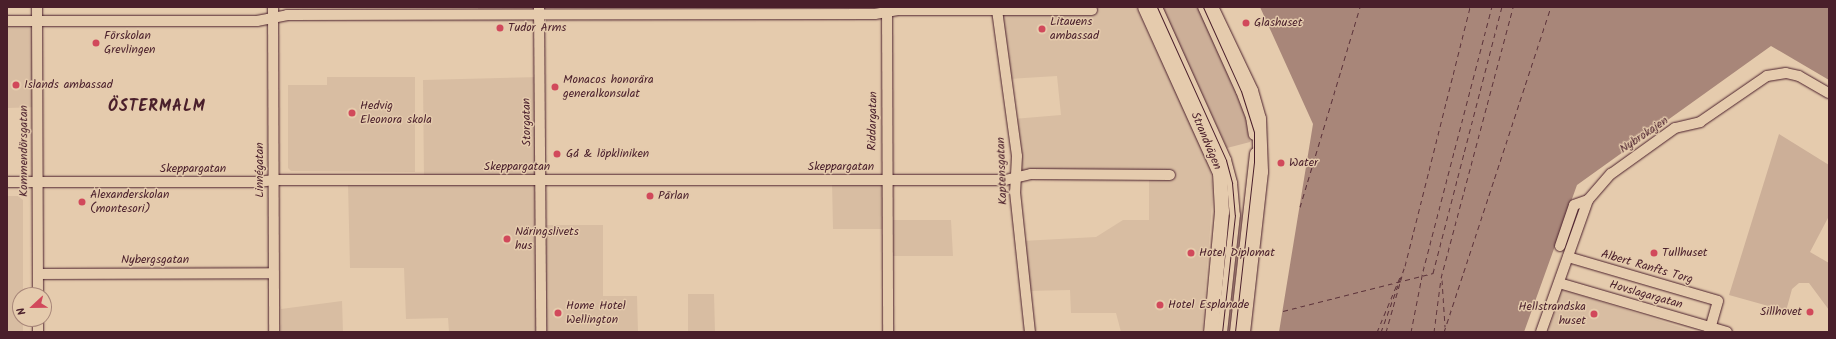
<!DOCTYPE html>
<html>
<head>
<meta charset="utf-8">
<style>
  body { margin:0 }
  #map { position:relative; width:1836px; height:339px; overflow:hidden; background:#e5cbad; font-family:Kalam,sans-serif }
  div>[style] { position:absolute }
  .built>* { inset:0; background:#d8bda2 }
  .green>* { inset:0; background:#ccaf98 }
  .water>* { inset:0; background:#a88679 }
  .ferry>* { height:1px; margin-top:-0.5px; transform-origin:0; background:repeating-linear-gradient(90deg,#5d343b 0 5px,transparent 0 9px) }
  .roads { filter:drop-shadow(0 0 1px #4a1f2b) drop-shadow(0 0 1px #4a1f2b) }
  .street>* { height:10px; margin:-5px; padding:0 5px; transform-origin:5px; border-radius:5px; background:#e5cbad }
  .secondary>* { height:14px; margin:-7px; padding:0 7px; transform-origin:7px; border-radius:7px; background:#e5cbad }
  .tram>* { height:1px; margin:-0.5px; padding:0 0.5px; transform-origin:0.5px; border-radius:0.5px; background:#4a1f2b }
  .dots>* { width:11px; height:11px; translate:-50% -50%; box-sizing:border-box; border:2px solid #e5cbad; border-radius:50% }
  span { translate:-50% -50%; white-space:nowrap; text-align:center; line-height:1.15; -webkit-text-stroke:3px #e5cbad; paint-order:stroke }
  .poi-label { font-size:12px; color:#4a1f2b }
  .left { translate:0 -50%; text-align:left }
  .right { translate:-100% -50%; text-align:right }
  .street-label { font-size:12px; color:#4a1f2b }
  .district-label { font-size:16px; color:#4a1f2b; font-weight:700; letter-spacing:1px }
  .frame { position:absolute; inset:0; border:8px solid #4a1f2b; pointer-events:none }
  .north { position:absolute; left:12px; top:287px; width:40px; height:40px; box-sizing:border-box; background:#e5cbad; border:1px solid #a78679; border-radius:50%; rotate:248deg; font-size:11px; font-weight:700; line-height:16px; text-align:center; color:#4a1f2b }
  .north::after { content:''; display:block; margin:auto; width:14px; height:18px; background:#d1495b; clip-path:polygon(50% 0,100% 100%,50% 72%,0 100%) }
</style>
</head>
<body>
<div id="map">
  <div class="built">
    <i style="clip-path:polygon(478px 7px,540px 7px,540px 14px,478px 14px)"></i>
    <i style="clip-path:polygon(1136px 7px,1210px 165px,1213px 192px,1202px 332px,1121px 332px,1116px 313px,1071px 313px,1070px 290px,1027px 291px,1022px 241px,1096px 237px,1123px 220px,1149px 220px,1149px 175px,1016px 176px,1014px 119px,1061px 115px,1057px 76px,1008px 79px,998px 10px)"></i>
    <i style="clip-path:polygon(39px 22px,38px 107px,7px 108px,7px 23px)"></i>
    <i style="clip-path:polygon(327px 77px,415px 77px,415px 172px,291px 171px,288px 168px,288px 85px,327px 85px)"></i>
    <i style="clip-path:polygon(541px 77px,545px 225px,603px 225px,603px 296px,637px 296px,638px 332px,449px 332px,448px 318px,406px 319px,404px 268px,350px 268px,348px 183px,424px 181px,423px 80px)"></i>
    <i style="clip-path:polygon(887px 181px,888px 220px,951px 220px,953px 256px,888px 256px,888px 229px,833px 229px,832px 182px)"></i>
    <i style="clip-path:polygon(7px 196px,18px 196px,23px 200px,23px 295px,20px 295px,20px 319px,23px 319px,23px 332px,7px 332px)"></i>
    <i style="clip-path:polygon(1562px 289px,1695px 332px,1548px 332px)"></i>
    <i style="clip-path:polygon(688px 294px,714px 294px,715px 332px,688px 332px)"></i>
    <i style="clip-path:polygon(342px 301px,343px 332px,281px 332px,281px 309px)"></i>
  </div>
  <div class="green">
    <i style="clip-path:polygon(1162px 7px,1200px 7px,1247px 116px,1250px 142px,1227px 148px)"></i>
    <i style="clip-path:polygon(1779px 134px,1829px 165px,1829px 216px,1810px 252px,1829px 263px,1829px 310px,1809px 283px,1799px 283px,1792px 289px,1786px 311px,1729px 295px)"></i>
  </div>
  <div class="water">
    <i style="clip-path:polygon(1260px 7px,1829px 7px,1829px 80px,1771px 46px,1577px 185px,1524px 332px,1279px 332px,1313px 124px)"></i>
  </div>
  <div class="ferry">
    <i style="left:1300px;top:207px;width:209px;rotate:-73.3deg"></i>
    <i style="left:1442px;top:280px;width:47px;rotate:86.3deg"></i>
    <i style="left:1283px;top:311px;width:155px;rotate:-14.2deg"></i>
    <i style="left:1433px;top:273px;width:275px;rotate:-75.5deg"></i>
    <i style="left:1377px;top:332px;width:60px;rotate:-67.3deg"></i>
    <i style="left:1381px;top:332px;width:70px;rotate:-70deg"></i>
    <i style="left:1405px;top:266px;width:267px;rotate:-75.9deg"></i>
    <i style="left:1386px;top:332px;width:58px;rotate:-74.1deg"></i>
    <i style="left:1411px;top:332px;width:62px;rotate:-78.9deg"></i>
    <i style="left:1423px;top:271px;width:273px;rotate:-75.4deg"></i>
    <i style="left:1434px;top:332px;width:54px;rotate:-82.6deg"></i>
    <i style="left:1441px;top:278px;width:280px;rotate:-75.1deg"></i>
    <i style="left:1444px;top:332px;width:342px;rotate:-71.8deg"></i>
  </div>
  <div class="roads">
    <div class="street">
      <i style="left:37px;top:7px;width:288px;rotate:89.8deg"></i>
      <i style="left:273px;top:7px;width:325px;rotate:89.8deg"></i>
      <i style="left:539px;top:7px;width:325px;rotate:89.6deg"></i>
      <i style="left:887px;top:7px;width:325px;rotate:89.8deg"></i>
      <i style="left:1157px;top:7px;width:168px;rotate:65.7deg"></i>
      <i style="left:1226px;top:160px;width:24px;rotate:75deg"></i>
      <i style="left:1232px;top:183px;width:32px;rotate:85deg"></i>
      <i style="left:1235px;top:215px;width:118px;rotate:96.3deg"></i>
      <i style="left:1203px;top:7px;width:92px;rotate:65.7deg"></i>
      <i style="left:1241px;top:91px;width:28px;rotate:69deg"></i>
      <i style="left:1251px;top:117px;width:18px;rotate:81deg"></i>
      <i style="left:997px;top:10px;width:147px;rotate:82.2deg"></i>
      <i style="left:1017px;top:156px;width:36px;rotate:93deg"></i>
      <i style="left:1015px;top:192px;width:141px;rotate:83.9deg"></i>
      <i style="left:7px;top:21px;width:250px"></i>
      <i style="left:257px;top:21px;width:31px;rotate:-11deg"></i>
      <i style="left:287px;top:15px;width:588px;rotate:-0.1deg"></i>
      <i style="left:875px;top:14px;width:23px;rotate:-10deg"></i>
      <i style="left:898px;top:10px;width:194px"></i>
      <i style="left:7px;top:182px;width:251px"></i>
      <i style="left:258px;top:182px;width:16px;rotate:-7deg"></i>
      <i style="left:274px;top:180px;width:731px"></i>
      <i style="left:1005px;top:180px;width:27px;rotate:-13deg"></i>
      <i style="left:1031px;top:174px;width:139px;rotate:0.4deg"></i>
      <i style="left:1560px;top:246px;width:43px;rotate:-71.1deg"></i>
      <i style="left:1574px;top:205px;width:15px;rotate:-20deg"></i>
      <i style="left:1568px;top:257px;width:156px;rotate:16.3deg"></i>
      <i style="left:1718px;top:301px;width:32px;rotate:106deg"></i>
      <i style="left:38px;top:274px;width:235px;rotate:-0.2deg"></i>
      <i style="left:1559px;top:283px;width:175px;rotate:16.3deg"></i>
      <i style="left:38px;top:319px;width:13px;rotate:90deg"></i>
      <i style="left:1235px;top:332px;width:180px;rotate:-83.6deg"></i>
      <i style="left:1541px;top:332px;width:140px;rotate:-70.4deg"></i>
      <i style="left:1588px;top:200px;width:35px;rotate:-49deg"></i>
      <i style="left:1611px;top:174px;width:79px;rotate:-35.7deg"></i>
      <i style="left:1675px;top:128px;width:26px;rotate:-13deg"></i>
      <i style="left:1700px;top:122px;width:81px;rotate:-34.5deg"></i>
      <i style="left:1767px;top:76px;width:19px;rotate:-9deg"></i>
      <i style="left:1786px;top:73px;width:13px;rotate:13deg"></i>
      <i style="left:1799px;top:76px;width:34px;rotate:30deg"></i>
    </div>
    <div class="secondary">
      <i style="left:1145px;top:7px;width:182px;rotate:65.7deg"></i>
      <i style="left:1220px;top:173px;width:39px;rotate:87deg"></i>
      <i style="left:1222px;top:212px;width:121px;rotate:95.2deg"></i>
      <i style="left:1211px;top:7px;width:93px;rotate:64.5deg"></i>
      <i style="left:1251px;top:91px;width:29px;rotate:74deg"></i>
      <i style="left:1259px;top:119px;width:53px;rotate:87.8deg"></i>
      <i style="left:1261px;top:172px;width:161px;rotate:96.4deg"></i>
    </div>
  </div>
  <div class="tram">
    <i style="left:1157px;top:7px;width:168px;rotate:65.7deg"></i>
    <i style="left:1226px;top:160px;width:24px;rotate:75deg"></i>
    <i style="left:1232px;top:183px;width:32px;rotate:85deg"></i>
    <i style="left:1235px;top:215px;width:118px;rotate:96.3deg"></i>
    <i style="left:1203px;top:7px;width:92px;rotate:65.7deg"></i>
    <i style="left:1241px;top:91px;width:43px;rotate:72.4deg"></i>
    <i style="left:1254px;top:132px;width:30px;rotate:90deg"></i>
    <i style="left:1254px;top:162px;width:171px;rotate:96.4deg"></i>
  </div>
  <div class="dots">
    <i style="left:1246px;top:23px;background:#d1495b"></i>
    <i style="left:500px;top:28px;background:#d1495b"></i>
    <i style="left:1042px;top:29px;background:#d1495b"></i>
    <i style="left:96px;top:43px;background:#d1495b"></i>
    <i style="left:16px;top:85px;background:#d1495b"></i>
    <i style="left:555px;top:87px;background:#d1495b"></i>
    <i style="left:352px;top:113px;background:#d1495b"></i>
    <i style="left:557px;top:154px;background:#d1495b"></i>
    <i style="left:1281px;top:163px;background:#d1495b"></i>
    <i style="left:650px;top:196px;background:#d1495b"></i>
    <i style="left:82px;top:202px;background:#d1495b"></i>
    <i style="left:507px;top:239px;background:#d1495b"></i>
    <i style="left:1191px;top:253px;background:#d1495b"></i>
    <i style="left:1654px;top:253px;background:#d1495b"></i>
    <i style="left:1160px;top:305px;background:#d1495b"></i>
    <i style="left:1810px;top:312px;background:#d1495b"></i>
    <i style="left:558px;top:313px;background:#d1495b"></i>
    <i style="left:1594px;top:314px;background:#d1495b"></i>
  </div>
  <div class="poi-label">
    <span class="left" style="left:1050px;top:29px">Litauens<br>ambassad</span>
    <span class="left" style="left:1254px;top:23px">Glashuset</span>
    <span class="left" style="left:508px;top:28px">Tudor Arms</span>
    <span class="left" style="left:104px;top:43px">Förskolan<br>Grevlingen</span>
    <span class="left" style="left:563px;top:87px">Monacos honorära<br>generalkonsulat</span>
    <span class="left" style="left:24px;top:85px">Islands ambassad</span>
    <span class="left" style="left:360px;top:113px">Hedvig<br>Eleonora skola</span>
    <span class="left" style="left:566px;top:154px">Gå &amp; löpkliniken</span>
    <span class="left" style="left:1289px;top:163px">Water</span>
    <span class="left" style="left:90px;top:202px">Alexanderskolan<br>(montesori)</span>
    <span class="left" style="left:658px;top:196px">Pärlan</span>
    <span class="left" style="left:515px;top:239px">Näringslivets<br>hus</span>
    <span class="left" style="left:1199px;top:253px">Hotel Diplomat</span>
    <span class="left" style="left:1662px;top:253px">Tullhuset</span>
    <span class="left" style="left:1168px;top:305px">Hotel Esplanade</span>
    <span class="left" style="left:566px;top:313px">Home Hotel<br>Wellington</span>
    <span class="right" style="left:1586px;top:314px">Hellstrandska<br>huset</span>
    <span class="right" style="left:1802px;top:312px">Sillhovet</span>
  </div>
  <div class="street-label">
    <span style="left:873px;top:121px;rotate:-89deg">Riddargatan</span>
    <span style="left:527px;top:122px;rotate:-91deg">Storgatan</span>
    <span style="left:1644px;top:135px;rotate:-34deg">Nybrokajen</span>
    <span style="left:1206px;top:141px;rotate:67deg">Strandvägen</span>
    <span style="left:24px;top:151px;rotate:-90deg">Kommendörsgatan</span>
    <span style="left:517px;top:167px">Skeppargatan</span>
    <span style="left:841px;top:167px">Skeppargatan</span>
    <span style="left:193px;top:169px">Skeppargatan</span>
    <span style="left:260px;top:170px;rotate:-90deg">Linnégatan</span>
    <span style="left:1002px;top:171px;rotate:-92deg">Kaptensgatan</span>
    <span style="left:155px;top:260px">Nybergsgatan</span>
    <span style="left:1647px;top:267px;rotate:16deg">Albert Ranfts Torg</span>
    <span style="left:1646px;top:295px;rotate:16deg">Hovslagargatan</span>
  </div>
  <div class="district-label">
    <span style="left:157px;top:107px">ÖSTERMALM</span>
  </div>
  <div class="frame"></div>
  <div class="north">N</div>
</div>
</body>
</html>
